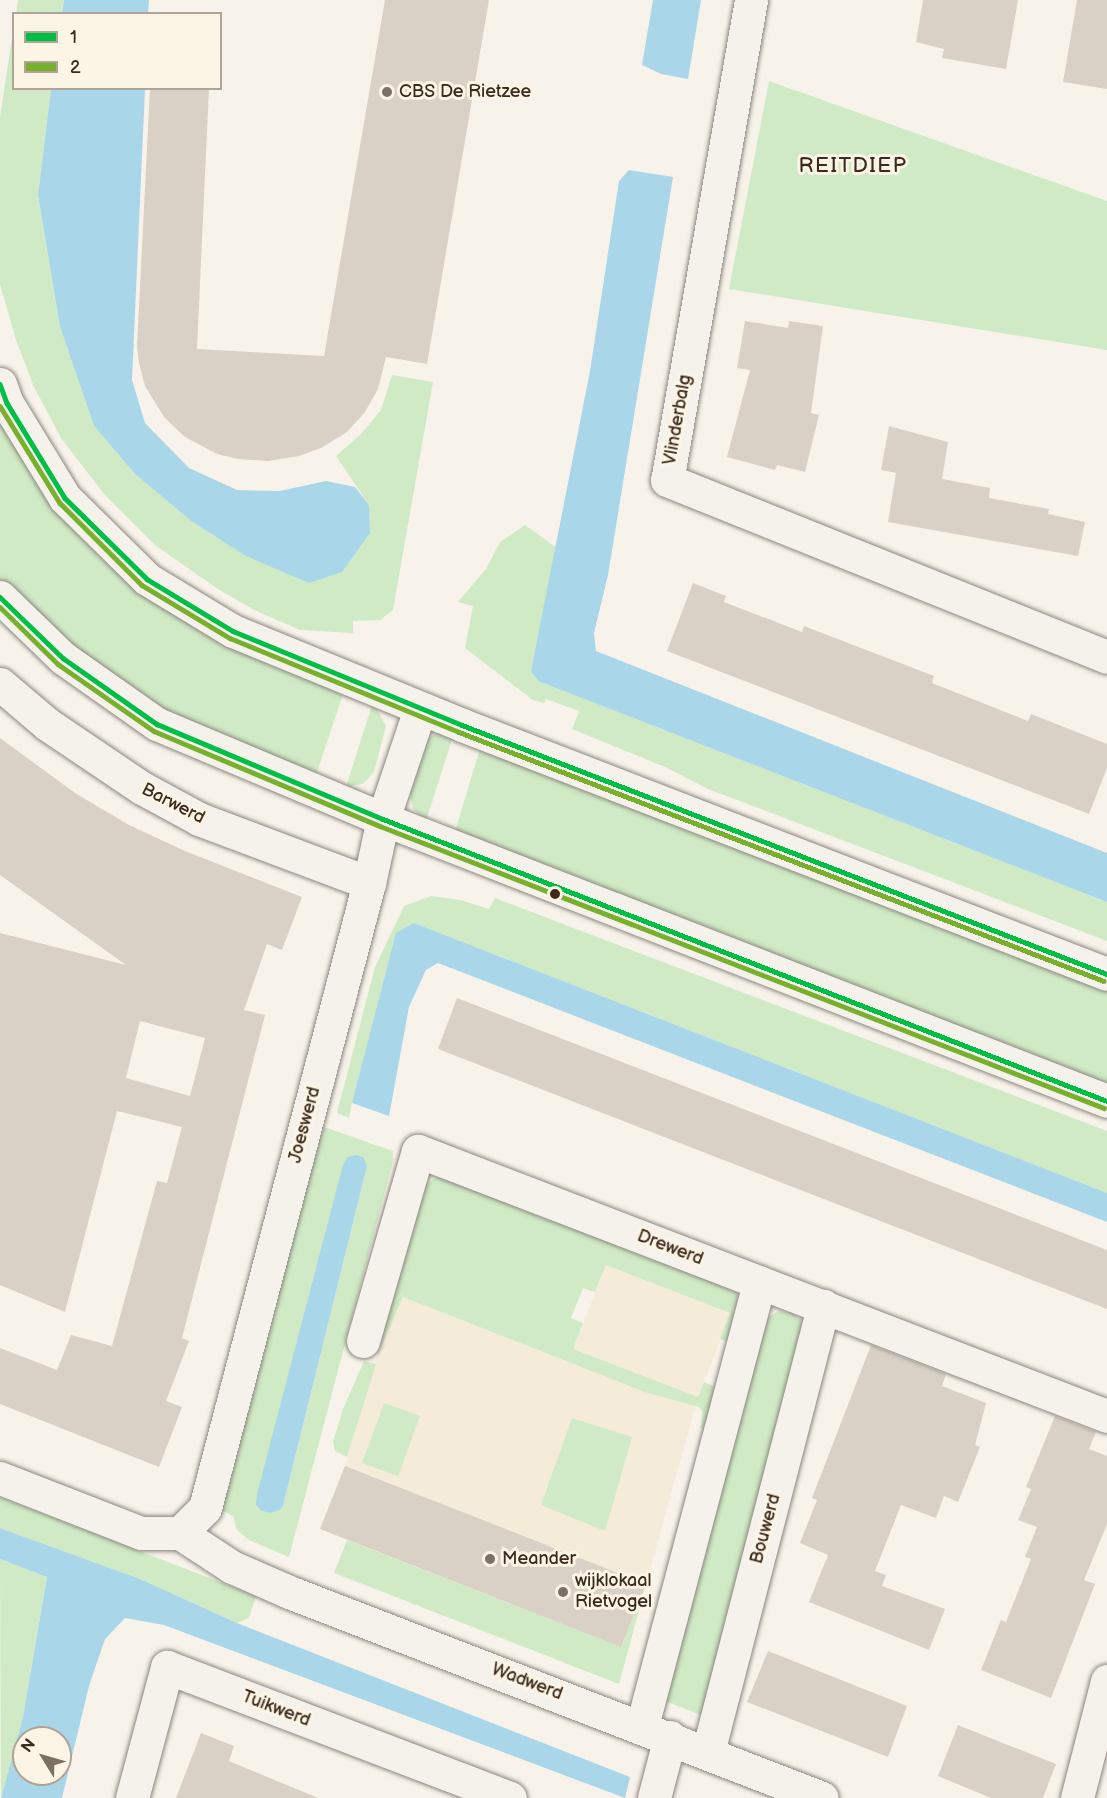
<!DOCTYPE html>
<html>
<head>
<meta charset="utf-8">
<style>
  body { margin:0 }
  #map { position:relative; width:1107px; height:1798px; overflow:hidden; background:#f7f3ea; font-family:"Balsamiq Sans",sans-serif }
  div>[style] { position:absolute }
  .built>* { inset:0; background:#f4ebd9 }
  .green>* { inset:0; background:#cfeac5 }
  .water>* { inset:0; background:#a9d7e9 }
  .building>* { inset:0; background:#d9d1c5 }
  .roads { filter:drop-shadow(0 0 2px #8b867f) drop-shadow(0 0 2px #8b867f) }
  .minor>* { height:33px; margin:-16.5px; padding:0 16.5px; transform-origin:16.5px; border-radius:16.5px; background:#f5f2ec }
  .tertiary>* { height:33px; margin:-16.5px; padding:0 16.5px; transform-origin:16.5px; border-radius:16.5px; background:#f5f2ec }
  .bus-1>* { height:4.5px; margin:-2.25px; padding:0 2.25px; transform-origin:2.25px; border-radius:2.25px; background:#00be46 }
  .bus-2>* { height:4.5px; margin:-2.25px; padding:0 2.25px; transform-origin:2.25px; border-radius:2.25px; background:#78b02d }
  .dots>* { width:16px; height:16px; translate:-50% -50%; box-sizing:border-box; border:3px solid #fcf5e5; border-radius:50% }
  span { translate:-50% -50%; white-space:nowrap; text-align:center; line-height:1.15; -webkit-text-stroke:6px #fcf5e5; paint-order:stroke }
  .poi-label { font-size:18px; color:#3b2a1e }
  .left { translate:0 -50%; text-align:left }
  .street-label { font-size:18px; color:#3b2a1e }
  .quarter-label { font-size:21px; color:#3b2a1e; letter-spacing:1.5px }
  .legend { position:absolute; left:12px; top:12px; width:210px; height:78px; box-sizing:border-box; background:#fcf5e5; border:2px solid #afa495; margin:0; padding:8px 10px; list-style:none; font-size:18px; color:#3b2a1e }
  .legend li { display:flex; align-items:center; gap:12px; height:30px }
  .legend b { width:30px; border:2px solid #afa495 }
  .north { position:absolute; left:12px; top:1726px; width:60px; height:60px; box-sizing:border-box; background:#fcf5e5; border:2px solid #afa495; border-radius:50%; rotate:307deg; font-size:16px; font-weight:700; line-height:24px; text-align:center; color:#3b2a1e }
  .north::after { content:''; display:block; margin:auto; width:21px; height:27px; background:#7d7065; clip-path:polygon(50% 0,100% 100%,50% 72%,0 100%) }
</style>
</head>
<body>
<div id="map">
  <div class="built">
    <i style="clip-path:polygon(606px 1265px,731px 1313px,698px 1397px,646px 1584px,621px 1647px,320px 1529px,345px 1466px,377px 1357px,403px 1297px,568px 1362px)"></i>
  </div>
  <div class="green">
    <i style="clip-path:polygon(18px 0,64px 0,62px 13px,16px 14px)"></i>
    <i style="clip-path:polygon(13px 31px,14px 88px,51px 89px,38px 195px,60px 327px,94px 426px,135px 474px,190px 520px,369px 505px,336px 456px,362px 433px,381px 410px,392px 375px,433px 382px,393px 610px,380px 620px,353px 621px,353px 633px,300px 630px,254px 610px,218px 589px,156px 546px,104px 494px,61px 438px,34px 387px,16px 340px,0 284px,0 117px)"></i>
    <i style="clip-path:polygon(769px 81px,1107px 201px,1107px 350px,729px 289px)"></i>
    <i style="clip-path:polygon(0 417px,74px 526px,345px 688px,315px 778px,192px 729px,67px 643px,2px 583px,0 579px)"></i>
    <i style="clip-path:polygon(525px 525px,557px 548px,531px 671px,538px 681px,1107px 902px,1107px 941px,708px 789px,665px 767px,572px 729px,579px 711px,546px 699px,544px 703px,533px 700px,465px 648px,473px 606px,458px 602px,486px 569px,500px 542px)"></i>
    <i style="clip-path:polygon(373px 702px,386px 726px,374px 772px,363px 784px,346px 787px)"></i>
    <i style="clip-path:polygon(436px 733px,454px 733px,426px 821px,413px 809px,408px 787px,421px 745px)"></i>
    <i style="clip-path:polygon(482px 742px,1107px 988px,1107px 1085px,454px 835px)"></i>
    <i style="clip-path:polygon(431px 896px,460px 900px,489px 909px,495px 898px,1107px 1131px,1107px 1193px,414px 923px,352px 1103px,349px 1118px,337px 1113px,375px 967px,404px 906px)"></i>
    <i style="clip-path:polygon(evenodd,321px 1126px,393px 1151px,393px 1161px,289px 1557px,249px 1540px,237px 1530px,233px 1516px,220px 1509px,321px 1126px,367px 1166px,283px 1506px,280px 1510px,270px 1513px,262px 1511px,367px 1166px)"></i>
    <i style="clip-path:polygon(443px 1176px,725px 1285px,736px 1293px,741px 1308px,733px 1344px,720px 1339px,730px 1313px,606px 1265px,595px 1292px,583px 1288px,571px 1318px,583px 1323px,573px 1349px,698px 1397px,704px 1382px,720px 1389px,709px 1430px,701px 1428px,702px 1411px,699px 1407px,645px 1392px,403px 1297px,377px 1357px,418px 1197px,426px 1184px,435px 1178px)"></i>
    <i style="clip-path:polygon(779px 1311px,792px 1313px,801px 1321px,805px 1331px,706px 1717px,665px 1701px,763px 1320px)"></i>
    <i style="clip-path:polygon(364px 1361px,376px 1364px,347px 1457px,335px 1451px,333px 1442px,343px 1409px)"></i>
    <i style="clip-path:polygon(384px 1403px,420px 1416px,398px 1476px,362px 1463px)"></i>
    <i style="clip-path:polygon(572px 1418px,632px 1437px,605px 1531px,541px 1505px)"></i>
    <i style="clip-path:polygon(0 1497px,256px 1596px,249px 1618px,237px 1623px,140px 1579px,0 1528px)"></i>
    <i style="clip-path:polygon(347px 1540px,621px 1647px,646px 1584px,619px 1684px,334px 1573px)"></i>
    <i style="clip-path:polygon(0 1559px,47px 1577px,23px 1717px,1px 1798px)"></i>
  </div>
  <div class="water">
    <i style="clip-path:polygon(64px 0,149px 0,148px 13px,62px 13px)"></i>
    <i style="clip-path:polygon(653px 0,701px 0,688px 79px,661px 74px,642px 65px)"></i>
    <i style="clip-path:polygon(51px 89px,145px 89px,132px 380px,145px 423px,189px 468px,237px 490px,280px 491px,326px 481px,355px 487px,369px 505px,370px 533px,342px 572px,309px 583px,246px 556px,190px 520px,135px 474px,94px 426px,60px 327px,38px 195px)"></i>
    <i style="clip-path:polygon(629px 170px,673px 177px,608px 575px,594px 633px,596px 651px,1107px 853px,1107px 902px,538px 681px,531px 671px,590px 371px,619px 181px)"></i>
    <i style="clip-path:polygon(414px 923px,1107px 1193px,1107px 1222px,438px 963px,426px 970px,409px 1007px,389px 1116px,352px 1103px,396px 933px)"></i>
    <i style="clip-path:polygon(357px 1155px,364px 1158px,367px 1166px,283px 1506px,280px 1510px,270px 1513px,262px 1511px,256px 1505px,257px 1494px,343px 1165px,348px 1157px)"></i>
    <i style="clip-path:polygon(evenodd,0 1528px,140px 1579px,237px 1623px,630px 1777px,625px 1798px,164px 1625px,125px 1618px,105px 1639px,89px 1686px,62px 1798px,1px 1798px,23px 1717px,47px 1577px,0 1559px,0 1528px,24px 1738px,60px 1738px,60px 1774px,24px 1774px,24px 1738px)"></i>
  </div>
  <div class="building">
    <i style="clip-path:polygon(385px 0,489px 0,427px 364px,386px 357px,378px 389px,365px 412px,347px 432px,321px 448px,299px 456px,268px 461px,238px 459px,217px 454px,185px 437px,164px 417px,145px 386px,139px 363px,137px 347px,150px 88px,209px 88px,197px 349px,324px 356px)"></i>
    <i style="clip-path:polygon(923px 0,1018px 0,1006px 69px,942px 58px,944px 49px,916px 42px)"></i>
    <i style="clip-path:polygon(1077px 0,1107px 0,1107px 89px,1063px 82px)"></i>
    <i style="clip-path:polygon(745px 321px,788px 328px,789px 321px,823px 326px,811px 413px,819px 415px,805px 472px,777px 465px,775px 470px,727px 457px,750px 370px,737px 368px)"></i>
    <i style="clip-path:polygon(889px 426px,948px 442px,942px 479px,990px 488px,989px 498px,1049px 509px,1048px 514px,1085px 522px,1078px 556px,888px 522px,896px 473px,881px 470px)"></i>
    <i style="clip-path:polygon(693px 583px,726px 596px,724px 602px,802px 632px,804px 626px,934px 676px,932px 683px,1028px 721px,1031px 714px,1107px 744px,1107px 768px,1089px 814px,667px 651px)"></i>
    <i style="clip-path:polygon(evenodd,0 738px,75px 793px,129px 825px,185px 851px,302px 897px,282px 950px,267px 944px,244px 1010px,265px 1015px,182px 1338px,189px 1341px,166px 1401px,182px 1407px,159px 1467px,0 1404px,0 1348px,57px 1370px,71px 1335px,112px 1346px,157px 1181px,167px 1183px,182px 1127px,117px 1111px,65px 1312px,0 1285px,0 933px,126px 965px,0 875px,0 738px,140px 1021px,205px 1038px,190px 1096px,126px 1078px,140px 1021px)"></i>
    <i style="clip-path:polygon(457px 998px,1107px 1250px,1107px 1309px,438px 1049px)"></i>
    <i style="clip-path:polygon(871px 1345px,946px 1374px,942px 1386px,986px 1403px,975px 1445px,980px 1447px,958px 1502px,944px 1496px,936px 1518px,901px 1505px,875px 1571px,886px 1575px,882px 1586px,945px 1609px,929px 1650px,809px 1602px,828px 1555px,800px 1543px,817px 1500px,812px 1498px)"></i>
    <i style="clip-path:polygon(1055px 1416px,1096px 1432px,1089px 1449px,1107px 1456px,1107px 1524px,1084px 1580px,1095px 1584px,1051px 1698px,981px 1670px,1001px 1620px,1006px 1622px,1031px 1559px,1025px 1557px,1037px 1527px,1018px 1520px,1031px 1489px,1026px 1487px)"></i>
    <i style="clip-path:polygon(345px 1466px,646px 1584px,621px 1647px,320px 1529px)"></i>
    <i style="clip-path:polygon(768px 1651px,907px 1706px,888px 1757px,747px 1702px)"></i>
    <i style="clip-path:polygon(958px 1725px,1056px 1764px,1043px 1798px,991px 1798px,938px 1776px)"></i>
    <i style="clip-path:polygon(201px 1733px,234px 1746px,229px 1761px,318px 1798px,176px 1798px)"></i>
  </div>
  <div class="roads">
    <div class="minor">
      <i style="left:751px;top:0;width:487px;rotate:99.9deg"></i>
      <i style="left:667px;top:480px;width:474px;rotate:21.9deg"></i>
      <i style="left:0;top:684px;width:62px;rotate:40.4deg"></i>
      <i style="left:47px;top:724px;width:115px;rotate:34deg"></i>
      <i style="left:142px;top:788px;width:65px;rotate:28.5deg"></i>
      <i style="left:199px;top:819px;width:182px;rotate:20.6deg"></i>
      <i style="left:363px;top:1341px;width:198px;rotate:-73.9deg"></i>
      <i style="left:418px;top:1151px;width:738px;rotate:21.04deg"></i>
      <i style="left:0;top:1478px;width:151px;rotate:21.3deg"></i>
      <i style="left:141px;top:1533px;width:39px"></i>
      <i style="left:180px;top:1533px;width:35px;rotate:-45deg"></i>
      <i style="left:205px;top:1508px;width:646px;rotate:-75.3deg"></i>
      <i style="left:369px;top:883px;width:66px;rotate:-77.7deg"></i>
      <i style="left:383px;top:819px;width:116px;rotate:-71.4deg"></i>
      <i style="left:180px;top:1533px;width:62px;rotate:33.2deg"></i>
      <i style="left:232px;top:1567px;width:62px;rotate:23.7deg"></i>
      <i style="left:289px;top:1592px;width:571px;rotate:21.13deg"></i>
      <i style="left:642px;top:1726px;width:459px;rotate:-75.2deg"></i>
      <i style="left:708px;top:1752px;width:461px;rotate:-75.5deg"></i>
      <i style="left:132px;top:1798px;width:136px;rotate:-75deg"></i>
      <i style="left:167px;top:1667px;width:367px;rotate:20.9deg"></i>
      <i style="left:654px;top:1798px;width:63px;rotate:-75.3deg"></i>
      <i style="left:1077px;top:1798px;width:121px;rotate:-75.6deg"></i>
    </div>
    <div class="tertiary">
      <i style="left:0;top:384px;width:20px;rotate:70deg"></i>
      <i style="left:7px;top:403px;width:111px;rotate:58.6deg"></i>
      <i style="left:65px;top:498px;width:115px;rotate:44.6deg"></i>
      <i style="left:147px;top:579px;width:100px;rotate:31.2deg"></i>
      <i style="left:233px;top:631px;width:248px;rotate:22.3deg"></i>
      <i style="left:462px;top:725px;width:691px;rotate:21.11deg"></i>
      <i style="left:0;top:597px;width:88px;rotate:44.1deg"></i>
      <i style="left:63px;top:658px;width:115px;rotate:35.1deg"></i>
      <i style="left:157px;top:724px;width:245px;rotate:22.8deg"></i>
      <i style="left:383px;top:819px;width:777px;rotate:21.28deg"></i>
    </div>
  </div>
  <div class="bus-1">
    <i style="left:0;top:384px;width:20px;rotate:70deg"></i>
    <i style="left:7px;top:403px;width:111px;rotate:58.6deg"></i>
    <i style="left:65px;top:498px;width:115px;rotate:44.6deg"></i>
    <i style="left:147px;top:579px;width:100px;rotate:31.2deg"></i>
    <i style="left:233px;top:631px;width:248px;rotate:22.3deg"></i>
    <i style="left:462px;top:725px;width:691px;rotate:21.11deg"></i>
    <i style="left:0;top:597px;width:88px;rotate:44.1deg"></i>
    <i style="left:63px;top:658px;width:115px;rotate:35.1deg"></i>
    <i style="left:157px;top:724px;width:245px;rotate:22.8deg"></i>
    <i style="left:383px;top:819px;width:777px;rotate:21.28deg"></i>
  </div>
  <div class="bus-2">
    <i style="left:0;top:406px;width:114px;rotate:58.3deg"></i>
    <i style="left:60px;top:503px;width:116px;rotate:45deg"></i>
    <i style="left:142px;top:585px;width:103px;rotate:31.1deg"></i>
    <i style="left:230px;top:638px;width:248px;rotate:22.3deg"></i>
    <i style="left:459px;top:732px;width:691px;rotate:21.11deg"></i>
    <i style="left:0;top:607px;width:81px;rotate:44.5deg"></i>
    <i style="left:58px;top:664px;width:117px;rotate:34.9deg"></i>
    <i style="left:154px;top:731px;width:245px;rotate:22.8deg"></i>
    <i style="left:380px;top:826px;width:777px;rotate:21.28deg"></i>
  </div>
  <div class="dots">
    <i style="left:387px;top:92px;background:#7d7065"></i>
    <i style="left:555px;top:894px;background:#3b2a1e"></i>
    <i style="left:490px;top:1559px;background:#7d7065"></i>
    <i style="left:563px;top:1592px;background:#7d7065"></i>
  </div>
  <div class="poi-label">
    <span class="left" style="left:399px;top:92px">CBS De Rietzee</span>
    <span class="left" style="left:502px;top:1559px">Meander</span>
    <span class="left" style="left:575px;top:1592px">wijklokaal<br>Rietvogel</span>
  </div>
  <div class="street-label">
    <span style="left:678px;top:420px;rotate:-80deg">Vlinderbalg</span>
    <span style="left:173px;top:804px;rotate:27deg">Barwerd</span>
    <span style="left:305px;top:1125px;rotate:-75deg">Joeswerd</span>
    <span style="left:670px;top:1248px;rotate:21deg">Drewerd</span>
    <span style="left:766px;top:1529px;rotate:-75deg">Bouwerd</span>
    <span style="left:527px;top:1682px;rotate:21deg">Wadwerd</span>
    <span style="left:276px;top:1709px;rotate:21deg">Tuikwerd</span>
  </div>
  <div class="quarter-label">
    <span style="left:853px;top:166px">REITDIEP</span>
  </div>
  <ul class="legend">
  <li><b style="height:8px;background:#00be46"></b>1</li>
  <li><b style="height:8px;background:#78b02d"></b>2</li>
  </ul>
  <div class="north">N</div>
</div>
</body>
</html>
